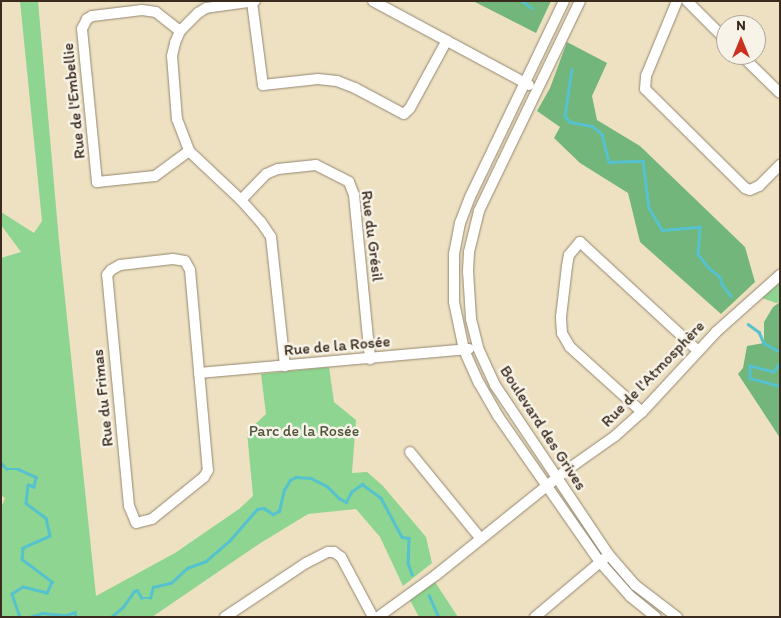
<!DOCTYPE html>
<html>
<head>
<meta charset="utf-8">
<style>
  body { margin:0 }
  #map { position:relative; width:781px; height:618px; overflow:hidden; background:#eee1c2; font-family:Itim,sans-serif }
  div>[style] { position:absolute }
  .green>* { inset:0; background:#8dd591 }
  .forest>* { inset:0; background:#72b67b }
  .stream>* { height:2.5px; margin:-1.25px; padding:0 1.25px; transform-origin:1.25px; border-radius:1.25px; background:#55c2ce }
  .roads { filter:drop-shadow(0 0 1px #948670) drop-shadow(0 0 1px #948670) }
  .minor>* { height:10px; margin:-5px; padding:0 5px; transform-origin:5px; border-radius:5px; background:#fff }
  span { translate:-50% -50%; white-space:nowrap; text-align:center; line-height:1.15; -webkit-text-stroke:5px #f7f3e8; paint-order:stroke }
  .street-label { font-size:16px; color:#3b2a1e }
  .park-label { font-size:16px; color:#50553b }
  .frame { position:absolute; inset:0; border:2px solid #3b2a1e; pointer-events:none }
  .north { position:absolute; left:716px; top:15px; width:50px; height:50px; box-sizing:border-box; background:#f7f3e8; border:1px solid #aca397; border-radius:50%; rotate:0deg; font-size:14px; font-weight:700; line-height:20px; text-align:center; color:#3b2a1e }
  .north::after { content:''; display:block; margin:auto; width:18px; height:22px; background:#c8321e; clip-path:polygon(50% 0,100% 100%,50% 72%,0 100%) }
</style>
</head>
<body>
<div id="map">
  <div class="green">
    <i style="clip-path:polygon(20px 1px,38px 1px,59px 241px,96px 596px,175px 553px,239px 509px,253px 496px,247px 432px,266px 414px,261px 374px,329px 367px,334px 402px,356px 420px,352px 473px,367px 472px,383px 486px,426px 537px,432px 563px,403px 586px,380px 537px,356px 509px,308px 514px,259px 544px,152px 617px,1px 617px,1px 508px,5px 498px,1px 495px,1px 258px,21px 252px,1px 225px,1px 212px,34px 233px,42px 221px)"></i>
    <i style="clip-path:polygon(780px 283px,780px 302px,776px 303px,762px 298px)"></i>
    <i style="clip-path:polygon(435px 582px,458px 617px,419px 617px,410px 600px)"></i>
  </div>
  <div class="forest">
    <i style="clip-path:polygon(473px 1px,551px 1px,536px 33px)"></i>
    <i style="clip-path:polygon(567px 42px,607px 63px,592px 96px,597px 120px,640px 146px,745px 247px,755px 282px,721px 314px,640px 242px,628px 193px,580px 163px,554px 138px,560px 127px,537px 111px,550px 88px)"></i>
    <i style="clip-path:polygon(780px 302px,780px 438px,738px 374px,743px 368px,747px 346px,764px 343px,764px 322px,773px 307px)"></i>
  </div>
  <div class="stream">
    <i style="left:522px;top:1px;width:12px;rotate:35deg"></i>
    <i style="left:572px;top:69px;width:48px;rotate:98.5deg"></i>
    <i style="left:565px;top:116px;width:8px;rotate:50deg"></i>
    <i style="left:570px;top:122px;width:22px;rotate:10deg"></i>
    <i style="left:592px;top:126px;width:13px;rotate:39deg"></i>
    <i style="left:602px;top:134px;width:29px;rotate:76deg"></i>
    <i style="left:609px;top:162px;width:34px;rotate:-2deg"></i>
    <i style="left:643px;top:161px;width:47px;rotate:82.7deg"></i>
    <i style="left:649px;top:208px;width:26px;rotate:59deg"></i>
    <i style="left:662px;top:230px;width:38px;rotate:-5deg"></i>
    <i style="left:700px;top:227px;width:27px;rotate:94deg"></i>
    <i style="left:698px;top:254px;width:18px;rotate:52deg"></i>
    <i style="left:709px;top:268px;width:14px;rotate:39deg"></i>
    <i style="left:720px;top:277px;width:7px;rotate:74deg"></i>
    <i style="left:722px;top:284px;width:15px;rotate:53deg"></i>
    <i style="left:748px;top:324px;width:14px;rotate:36deg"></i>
    <i style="left:759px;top:332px;width:12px;rotate:66deg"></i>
    <i style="left:764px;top:343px;width:18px;rotate:29deg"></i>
    <i style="left:780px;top:363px;width:11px;rotate:124deg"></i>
    <i style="left:774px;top:372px;width:25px;rotate:-166deg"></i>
    <i style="left:750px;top:366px;width:12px;rotate:90deg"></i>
    <i style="left:750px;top:378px;width:31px;rotate:15deg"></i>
    <i style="left:1px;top:463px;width:8px;rotate:45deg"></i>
    <i style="left:7px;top:469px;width:11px"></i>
    <i style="left:18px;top:469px;width:20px;rotate:24deg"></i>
    <i style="left:36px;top:477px;width:10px;rotate:101deg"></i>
    <i style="left:34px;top:487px;width:6px;rotate:-162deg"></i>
    <i style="left:28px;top:485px;width:18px;rotate:96deg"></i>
    <i style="left:26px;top:503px;width:25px;rotate:37deg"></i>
    <i style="left:46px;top:518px;width:18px;rotate:77deg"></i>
    <i style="left:50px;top:536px;width:30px;rotate:156deg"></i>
    <i style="left:23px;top:548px;width:11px;rotate:95deg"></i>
    <i style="left:22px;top:559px;width:38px;rotate:37deg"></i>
    <i style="left:52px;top:582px;width:12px;rotate:114deg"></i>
    <i style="left:47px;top:593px;width:25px;rotate:-166deg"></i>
    <i style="left:23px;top:587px;width:13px;rotate:148deg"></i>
    <i style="left:12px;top:594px;width:24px;rotate:71deg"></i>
    <i style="left:429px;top:595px;width:24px;rotate:66deg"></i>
    <i style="left:30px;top:617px;width:13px;rotate:-18deg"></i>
    <i style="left:42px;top:613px;width:24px;rotate:5deg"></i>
    <i style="left:66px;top:615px;width:9px;rotate:-18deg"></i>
    <i style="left:75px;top:612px;width:5px;rotate:79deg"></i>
    <i style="left:111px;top:617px;width:16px;rotate:-40deg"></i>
    <i style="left:123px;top:607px;width:19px;rotate:-55deg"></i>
    <i style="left:134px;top:591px;width:3px;rotate:-18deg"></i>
    <i style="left:137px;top:590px;width:9px;rotate:58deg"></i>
    <i style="left:142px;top:598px;width:8px"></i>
    <i style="left:150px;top:598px;width:11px;rotate:-75deg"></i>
    <i style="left:153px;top:587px;width:18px;rotate:-13deg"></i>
    <i style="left:171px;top:583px;width:22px;rotate:-43deg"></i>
    <i style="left:187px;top:568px;width:20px;rotate:-20deg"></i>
    <i style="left:206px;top:561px;width:32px;rotate:-41deg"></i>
    <i style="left:230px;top:540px;width:41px;rotate:-48.9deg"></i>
    <i style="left:257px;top:509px;width:7px;rotate:-8deg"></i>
    <i style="left:264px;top:508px;width:11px;rotate:34deg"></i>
    <i style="left:273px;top:514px;width:7px;rotate:-27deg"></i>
    <i style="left:279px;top:511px;width:22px;rotate:-77deg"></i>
    <i style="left:284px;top:490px;width:12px;rotate:-59deg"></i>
    <i style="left:290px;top:480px;width:7px;rotate:-27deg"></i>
    <i style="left:296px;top:477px;width:15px;rotate:4deg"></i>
    <i style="left:311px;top:478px;width:18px;rotate:27deg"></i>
    <i style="left:327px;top:486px;width:17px;rotate:45deg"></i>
    <i style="left:339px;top:498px;width:8px;rotate:30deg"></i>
    <i style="left:346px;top:502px;width:11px;rotate:-63deg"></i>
    <i style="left:351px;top:492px;width:14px;rotate:-36deg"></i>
    <i style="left:362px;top:484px;width:24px;rotate:36deg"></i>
    <i style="left:381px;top:498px;width:44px;rotate:61.7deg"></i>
    <i style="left:402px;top:537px;width:7px;rotate:8deg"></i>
    <i style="left:409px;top:538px;width:25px;rotate:92deg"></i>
    <i style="left:408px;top:563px;width:12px;rotate:70deg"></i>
  </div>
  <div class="roads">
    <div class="minor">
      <i style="left:255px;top:1px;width:49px;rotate:171.9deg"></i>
      <i style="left:206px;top:8px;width:9px;rotate:148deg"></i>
      <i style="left:198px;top:13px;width:25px;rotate:135deg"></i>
      <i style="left:180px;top:31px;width:13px;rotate:113deg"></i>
      <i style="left:175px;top:43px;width:13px;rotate:103deg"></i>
      <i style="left:172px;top:56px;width:63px;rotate:85.5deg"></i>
      <i style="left:177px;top:119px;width:34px;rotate:69deg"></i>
      <i style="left:189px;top:151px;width:71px;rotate:43.3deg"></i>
      <i style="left:241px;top:200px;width:30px;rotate:48deg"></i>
      <i style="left:261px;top:222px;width:18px;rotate:56deg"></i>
      <i style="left:271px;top:237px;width:130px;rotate:83.8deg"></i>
      <i style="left:373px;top:1px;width:177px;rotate:28.3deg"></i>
      <i style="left:564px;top:1px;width:217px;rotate:115.6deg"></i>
      <i style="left:470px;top:197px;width:28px;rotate:111deg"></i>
      <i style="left:460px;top:223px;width:32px;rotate:101deg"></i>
      <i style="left:454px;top:254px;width:48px;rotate:90deg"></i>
      <i style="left:454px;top:302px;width:49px;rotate:78.2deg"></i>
      <i style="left:464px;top:350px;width:36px;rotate:66deg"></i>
      <i style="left:479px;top:383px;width:38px;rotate:60deg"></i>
      <i style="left:498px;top:416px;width:178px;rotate:55.1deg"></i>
      <i style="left:600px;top:562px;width:45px;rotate:48.6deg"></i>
      <i style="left:630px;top:596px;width:33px;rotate:39deg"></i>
      <i style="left:580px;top:1px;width:233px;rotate:115.7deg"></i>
      <i style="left:479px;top:211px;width:42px;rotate:103.7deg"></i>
      <i style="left:469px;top:252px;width:19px;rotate:93deg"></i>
      <i style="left:468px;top:271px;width:48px;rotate:86.4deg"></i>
      <i style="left:471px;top:319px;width:30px;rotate:76deg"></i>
      <i style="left:478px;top:348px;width:41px;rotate:65.3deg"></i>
      <i style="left:495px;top:385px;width:205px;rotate:56.2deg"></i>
      <i style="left:609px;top:555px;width:40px;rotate:49deg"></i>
      <i style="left:635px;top:585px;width:53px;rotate:37.3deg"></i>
      <i style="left:677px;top:1px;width:81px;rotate:112.5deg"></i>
      <i style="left:646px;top:76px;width:13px;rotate:94deg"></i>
      <i style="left:645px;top:89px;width:141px;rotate:44.7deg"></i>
      <i style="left:745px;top:188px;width:5px;rotate:22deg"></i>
      <i style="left:750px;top:190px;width:10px;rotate:-24deg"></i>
      <i style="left:759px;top:186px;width:30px;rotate:-45deg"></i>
      <i style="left:687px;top:1px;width:55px;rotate:45deg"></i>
      <i style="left:252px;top:2px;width:84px;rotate:82.5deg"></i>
      <i style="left:263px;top:85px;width:55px;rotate:-6.2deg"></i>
      <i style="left:318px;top:79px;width:19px;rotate:6deg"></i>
      <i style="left:337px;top:81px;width:19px;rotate:21deg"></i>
      <i style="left:355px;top:88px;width:55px;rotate:28deg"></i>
      <i style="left:404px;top:114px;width:8px;rotate:-45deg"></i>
      <i style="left:410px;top:108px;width:77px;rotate:-61.4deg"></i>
      <i style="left:180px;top:31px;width:31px;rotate:-142deg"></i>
      <i style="left:156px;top:12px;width:14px;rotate:-172deg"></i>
      <i style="left:142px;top:10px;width:50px;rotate:173.2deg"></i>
      <i style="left:92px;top:16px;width:6px;rotate:149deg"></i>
      <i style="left:87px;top:19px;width:11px;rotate:117deg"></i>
      <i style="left:82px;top:29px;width:154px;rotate:84.4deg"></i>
      <i style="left:97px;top:182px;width:58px;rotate:-5.9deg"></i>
      <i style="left:155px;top:176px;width:42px;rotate:-36.3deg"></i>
      <i style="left:741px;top:55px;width:54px;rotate:44.3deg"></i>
      <i style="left:241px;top:200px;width:36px;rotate:-46deg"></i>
      <i style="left:266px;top:174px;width:13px;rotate:-23deg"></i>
      <i style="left:278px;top:169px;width:38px;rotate:-6deg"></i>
      <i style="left:316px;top:165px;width:37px;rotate:27deg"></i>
      <i style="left:349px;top:182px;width:14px;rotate:69deg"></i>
      <i style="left:354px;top:195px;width:165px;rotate:84.4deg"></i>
      <i style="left:173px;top:259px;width:12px;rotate:9deg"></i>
      <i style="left:185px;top:261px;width:10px;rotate:61deg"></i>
      <i style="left:190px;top:270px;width:201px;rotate:84.9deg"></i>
      <i style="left:208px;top:470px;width:8px;rotate:120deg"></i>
      <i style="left:204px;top:477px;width:67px;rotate:141.1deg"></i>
      <i style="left:152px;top:519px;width:16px;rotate:166deg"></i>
      <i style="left:136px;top:523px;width:18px;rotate:-112deg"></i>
      <i style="left:129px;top:506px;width:232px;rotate:-95.4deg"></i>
      <i style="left:107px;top:275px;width:6px;rotate:-51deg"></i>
      <i style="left:111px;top:270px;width:10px;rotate:-29deg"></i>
      <i style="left:120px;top:265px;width:53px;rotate:-6.5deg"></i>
      <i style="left:199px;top:373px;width:271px;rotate:-5.1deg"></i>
      <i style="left:642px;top:412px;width:97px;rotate:-137.9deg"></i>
      <i style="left:570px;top:347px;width:16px;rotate:-120deg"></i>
      <i style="left:562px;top:333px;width:16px;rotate:-94deg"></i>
      <i style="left:561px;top:317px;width:51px;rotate:-83.3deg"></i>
      <i style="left:567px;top:266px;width:11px;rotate:-80deg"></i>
      <i style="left:569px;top:255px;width:17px;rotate:-50deg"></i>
      <i style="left:580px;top:242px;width:161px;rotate:42.7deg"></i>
      <i style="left:410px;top:452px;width:112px;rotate:50.8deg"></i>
      <i style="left:225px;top:617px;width:97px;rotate:-33.7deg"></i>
      <i style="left:306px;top:563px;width:25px;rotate:-27deg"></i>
      <i style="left:328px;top:552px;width:6px"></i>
      <i style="left:334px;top:552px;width:9px;rotate:36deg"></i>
      <i style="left:341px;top:557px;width:68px;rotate:61.9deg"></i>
      <i style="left:378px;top:617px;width:72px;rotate:-35.9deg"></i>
      <i style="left:436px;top:575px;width:164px;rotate:-38.8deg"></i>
      <i style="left:564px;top:472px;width:62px;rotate:-35.2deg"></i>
      <i style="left:615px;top:436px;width:36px;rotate:-42deg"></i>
      <i style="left:642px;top:412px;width:109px;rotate:-47.2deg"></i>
      <i style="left:716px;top:332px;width:86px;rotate:-41.7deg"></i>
      <i style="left:535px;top:617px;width:92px;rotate:-40.1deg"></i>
    </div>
  </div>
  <div class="street-label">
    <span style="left:74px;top:101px;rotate:-96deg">Rue de l'Embellie</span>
    <span style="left:372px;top:236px;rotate:83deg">Rue du Grésil</span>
    <span style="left:337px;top:346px;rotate:-5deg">Rue de la Rosée</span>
    <span style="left:653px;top:374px;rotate:-46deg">Rue de l'Atmosphère</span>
    <span style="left:103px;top:398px;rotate:-96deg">Rue du Frimas</span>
    <span style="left:543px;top:428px;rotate:57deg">Boulevard des Grives</span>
  </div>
  <div class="park-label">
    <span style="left:304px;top:431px">Parc de la Rosée</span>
  </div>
  <div class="frame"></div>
  <div class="north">N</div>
</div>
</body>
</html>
